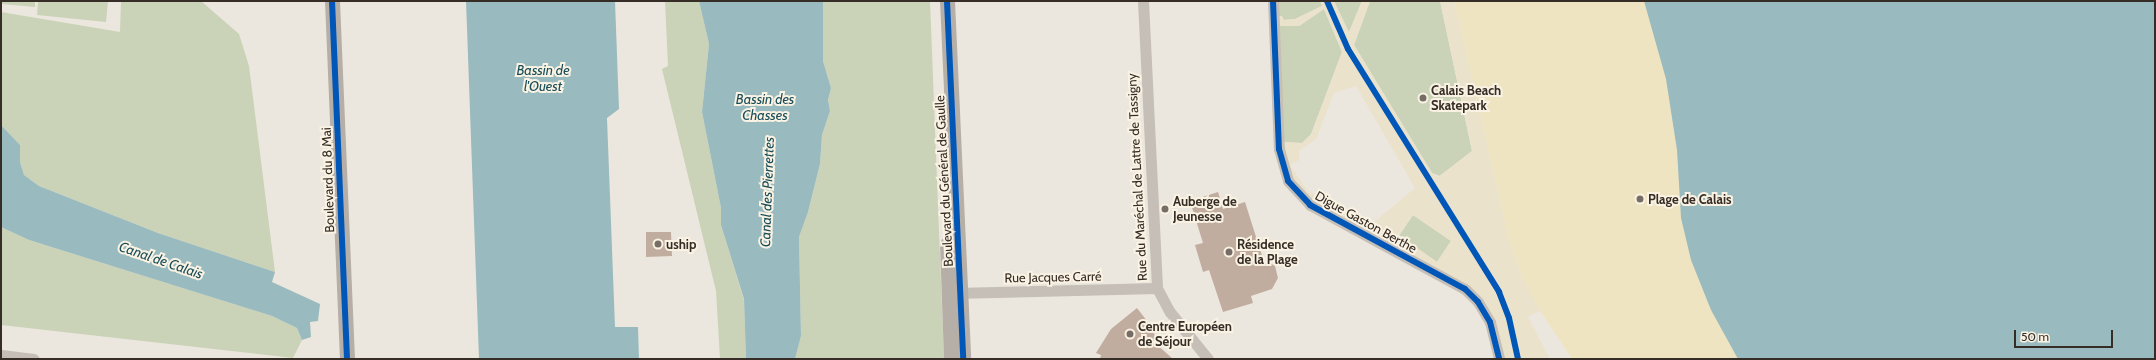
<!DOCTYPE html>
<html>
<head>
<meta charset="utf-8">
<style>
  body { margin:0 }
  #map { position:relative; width:2156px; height:360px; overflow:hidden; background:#ece7de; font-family:Cabin,sans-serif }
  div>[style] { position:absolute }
  .green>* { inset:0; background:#cad3b7 }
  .sand>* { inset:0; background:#eee4c2 }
  .plaza>* { inset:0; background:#ebe2cc }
  .water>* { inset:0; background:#99babe }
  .building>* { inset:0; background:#c1ad9f }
  .street>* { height:11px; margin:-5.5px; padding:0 5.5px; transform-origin:5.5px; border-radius:5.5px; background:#c5bfb7 }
  .secondary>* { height:15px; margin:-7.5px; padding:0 7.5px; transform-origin:7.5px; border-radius:7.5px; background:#b6afa8 }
  .cycleway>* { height:6px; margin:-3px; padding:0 3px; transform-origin:3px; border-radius:3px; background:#0057b8 }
  .dots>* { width:11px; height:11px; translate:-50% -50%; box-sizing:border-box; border:2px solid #faf3e4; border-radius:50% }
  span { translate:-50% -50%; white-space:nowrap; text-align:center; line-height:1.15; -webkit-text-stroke:4px #faf3e4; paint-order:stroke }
  .poi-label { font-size:13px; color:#362d26; font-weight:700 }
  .left { translate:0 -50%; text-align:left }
  .street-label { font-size:13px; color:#362d26 }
  .water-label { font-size:14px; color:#194d59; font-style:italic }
  .frame { position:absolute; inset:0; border:2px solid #362d26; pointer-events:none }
  .scale { position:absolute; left:2014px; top:330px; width:99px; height:18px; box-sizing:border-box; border:2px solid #362d26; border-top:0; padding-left:5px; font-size:12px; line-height:14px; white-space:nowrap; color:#362d26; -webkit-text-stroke:3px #faf3e4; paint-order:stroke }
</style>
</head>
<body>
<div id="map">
  <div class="green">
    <i style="clip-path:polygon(1px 1px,35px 1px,35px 7px,1px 4px)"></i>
    <i style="clip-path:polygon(38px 1px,108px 1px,106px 22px,37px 15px)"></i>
    <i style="clip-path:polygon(121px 1px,201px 1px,239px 34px,249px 66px,275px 272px,158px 233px,39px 186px,24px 175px,20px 162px,20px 145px,1px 125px,1px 12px,120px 32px)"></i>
    <i style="clip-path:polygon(665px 1px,699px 1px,709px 44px,702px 112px,721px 208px,721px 225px,744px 300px,746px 359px,720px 359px,716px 291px,662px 69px,668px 66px)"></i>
    <i style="clip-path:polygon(823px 1px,930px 1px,944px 359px,795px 359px,801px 336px,799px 237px,808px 212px,820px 164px,822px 135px,830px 111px,828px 100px,831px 88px,823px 61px)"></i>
    <i style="clip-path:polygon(1278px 1px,1320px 1px,1322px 6px,1295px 19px,1284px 20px,1278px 16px)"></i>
    <i style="clip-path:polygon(1334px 1px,1362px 1px,1349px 32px,1346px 31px)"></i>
    <i style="clip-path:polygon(1370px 1px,1440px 1px,1472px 151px,1440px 176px,1432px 173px,1354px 45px)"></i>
    <i style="clip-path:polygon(1324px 9px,1342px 52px,1311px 134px,1302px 143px,1283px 142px,1279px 26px,1299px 26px)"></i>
    <i style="clip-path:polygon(1413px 215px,1451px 241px,1437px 262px,1399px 235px)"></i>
    <i style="clip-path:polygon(1px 227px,29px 240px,272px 316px,297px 328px,302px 340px,293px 358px,1px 325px)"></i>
  </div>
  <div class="sand">
    <i style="clip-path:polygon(1454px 1px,1681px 1px,1886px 359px,1572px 359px,1540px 311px,1522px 277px,1509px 241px)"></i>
  </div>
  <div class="plaza">
    <i style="clip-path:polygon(evenodd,1320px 1px,1334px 1px,1349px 32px,1362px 1px,1370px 1px,1354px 45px,1432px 173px,1438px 177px,1472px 151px,1440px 1px,1454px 1px,1509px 241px,1522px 277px,1540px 311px,1528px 317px,1550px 359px,1503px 359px,1495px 321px,1482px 299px,1314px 202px,1295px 184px,1287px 168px,1283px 142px,1302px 143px,1311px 135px,1342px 52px,1324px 9px,1299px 26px,1279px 26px,1278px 16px,1282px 16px,1284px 20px,1295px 19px,1322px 6px,1320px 1px,1356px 86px,1415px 188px,1369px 226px,1364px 219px,1361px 222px,1348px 216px,1307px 190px,1290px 165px,1299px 160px,1299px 151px,1316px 139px,1334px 93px,1356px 86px,1320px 1px,1413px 215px,1451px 241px,1437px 262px,1399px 236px,1413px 215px)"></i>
  </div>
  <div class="water">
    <i style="clip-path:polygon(466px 1px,615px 1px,619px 109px,607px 118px,615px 327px,638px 327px,639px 359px,479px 359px)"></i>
    <i style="clip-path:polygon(699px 1px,823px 1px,823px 61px,831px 88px,828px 100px,830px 111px,822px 135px,820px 164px,808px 212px,799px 237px,801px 336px,795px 359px,746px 359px,744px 299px,721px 225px,721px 208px,702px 112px,709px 44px)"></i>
    <i style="clip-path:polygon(1644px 1px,2155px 1px,2155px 359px,1738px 359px,1711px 310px,1691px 260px,1681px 218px,1677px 150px,1666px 79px)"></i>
    <i style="clip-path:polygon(1px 125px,20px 145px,20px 162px,24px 175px,39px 186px,158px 233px,275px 272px,272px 282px,320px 304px,318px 321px,310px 322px,311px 337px,302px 340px,297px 328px,272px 316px,29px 240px,1px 227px)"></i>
  </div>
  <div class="building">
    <i style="clip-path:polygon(1218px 192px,1223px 209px,1245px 202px,1263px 259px,1275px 266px,1278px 278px,1272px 289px,1251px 296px,1253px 303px,1223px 312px,1209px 270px,1203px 272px,1195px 245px,1203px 243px,1190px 201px)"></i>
    <i style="clip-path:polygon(646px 232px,671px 232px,672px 256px,646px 257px)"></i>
    <i style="clip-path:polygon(1137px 308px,1154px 330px,1155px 343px,1173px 359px,1100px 359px,1101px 355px,1096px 353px,1111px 329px)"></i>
  </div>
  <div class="street">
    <i style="left:1143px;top:1px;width:287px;rotate:87.2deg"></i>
    <i style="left:1157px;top:288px;width:27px;rotate:62deg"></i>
    <i style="left:1170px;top:312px;width:60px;rotate:51deg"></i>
    <i style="left:1273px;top:1px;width:148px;rotate:87.7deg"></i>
    <i style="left:1279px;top:149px;width:33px;rotate:74deg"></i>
    <i style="left:1288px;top:181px;width:33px;rotate:47deg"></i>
    <i style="left:1310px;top:205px;width:176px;rotate:28.5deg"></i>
    <i style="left:1465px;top:289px;width:18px;rotate:45deg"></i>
    <i style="left:1478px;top:302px;width:23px;rotate:59deg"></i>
    <i style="left:1490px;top:322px;width:38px;rotate:76deg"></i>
    <i style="left:954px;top:293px;width:203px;rotate:-1.4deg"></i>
    <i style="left:1px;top:355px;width:33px;rotate:7deg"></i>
  </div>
  <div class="secondary">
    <i style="left:332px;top:1px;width:358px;rotate:87.6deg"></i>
    <i style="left:947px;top:1px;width:358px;rotate:87.4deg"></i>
    <i style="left:947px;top:244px;width:115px;rotate:88deg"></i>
  </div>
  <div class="cycleway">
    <i style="left:332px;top:1px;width:358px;rotate:87.6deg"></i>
    <i style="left:947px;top:1px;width:358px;rotate:87.4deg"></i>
    <i style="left:1273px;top:1px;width:148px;rotate:87.7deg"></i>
    <i style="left:1279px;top:149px;width:33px;rotate:74deg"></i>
    <i style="left:1288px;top:181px;width:33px;rotate:47deg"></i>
    <i style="left:1310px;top:205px;width:176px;rotate:28.5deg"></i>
    <i style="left:1465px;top:289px;width:18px;rotate:45deg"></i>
    <i style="left:1478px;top:302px;width:23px;rotate:59deg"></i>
    <i style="left:1490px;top:322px;width:38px;rotate:76deg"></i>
    <i style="left:1327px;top:1px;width:52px;rotate:66.4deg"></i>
    <i style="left:1348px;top:49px;width:286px;rotate:58.1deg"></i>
    <i style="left:1499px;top:292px;width:28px;rotate:69deg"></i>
    <i style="left:1509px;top:318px;width:42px;rotate:77.6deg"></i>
  </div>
  <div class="dots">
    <i style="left:1423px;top:98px;background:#766e66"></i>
    <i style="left:1640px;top:199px;background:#766e66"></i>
    <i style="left:1165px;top:209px;background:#766e66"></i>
    <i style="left:658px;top:244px;background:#766e66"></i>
    <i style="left:1229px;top:252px;background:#766e66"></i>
    <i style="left:1130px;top:334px;background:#766e66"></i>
  </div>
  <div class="poi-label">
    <span class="left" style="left:1431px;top:98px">Calais Beach<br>Skatepark</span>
    <span class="left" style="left:1648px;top:199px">Plage de Calais</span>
    <span class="left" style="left:1173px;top:209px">Auberge de<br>Jeunesse</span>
    <span class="left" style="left:666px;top:244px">uship</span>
    <span class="left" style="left:1237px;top:252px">Résidence<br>de la Plage</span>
    <span class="left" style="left:1138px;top:334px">Centre Européen<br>de Séjour</span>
  </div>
  <div class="street-label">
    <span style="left:1137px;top:177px;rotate:-93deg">Rue du Maréchal de Lattre de Tassigny</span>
    <span style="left:328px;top:180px;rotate:-92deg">Boulevard du 8 Mai</span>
    <span style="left:944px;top:181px;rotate:-93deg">Boulevard du Général de Gaulle</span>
    <span style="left:1366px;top:222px;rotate:29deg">Digue Gaston Berthe</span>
    <span style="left:1053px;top:277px;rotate:-1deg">Rue Jacques Carré</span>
  </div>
  <div class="water-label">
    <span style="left:543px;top:78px">Bassin de<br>l'Ouest</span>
    <span style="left:765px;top:107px">Bassin des<br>Chasses</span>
    <span style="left:767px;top:192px;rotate:-88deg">Canal des Pierrettes</span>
    <span style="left:161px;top:260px;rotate:19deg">Canal de Calais</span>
  </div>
  <div class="frame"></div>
  <div class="scale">50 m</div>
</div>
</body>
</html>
